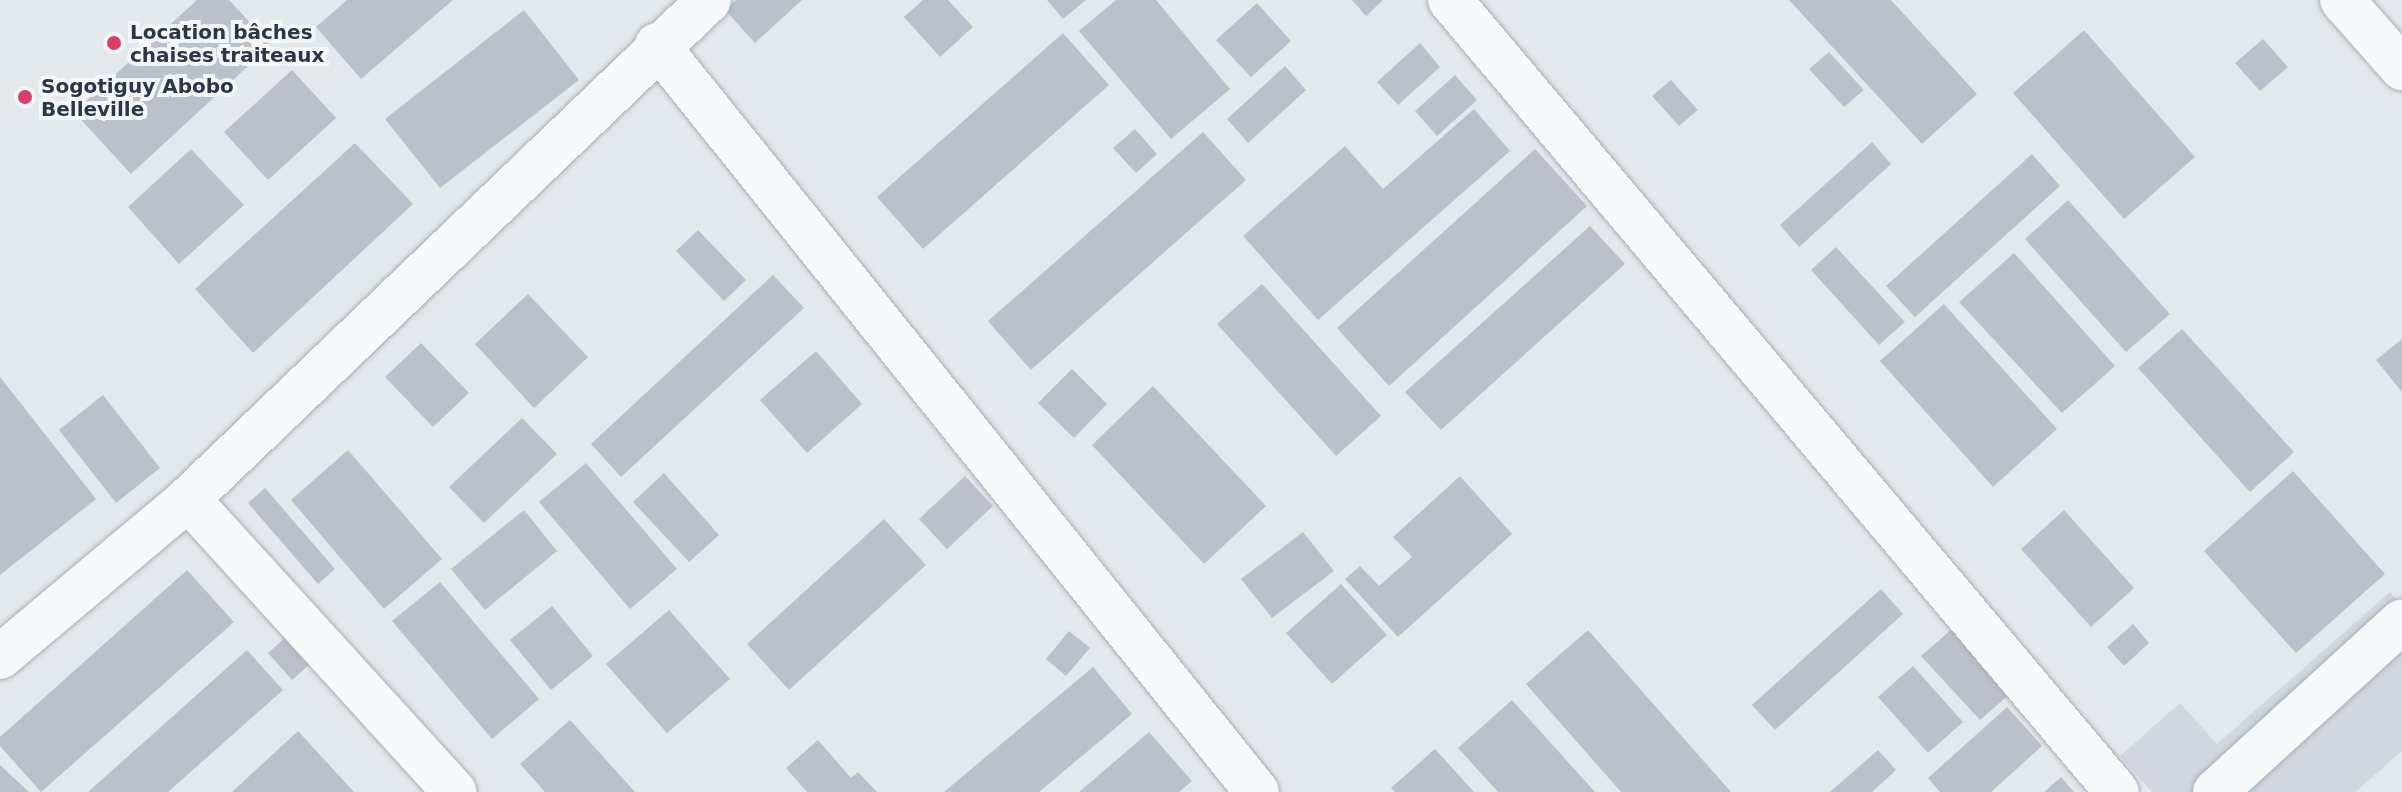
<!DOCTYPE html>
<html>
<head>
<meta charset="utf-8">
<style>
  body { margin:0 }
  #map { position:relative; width:2402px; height:792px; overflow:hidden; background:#e3e8ec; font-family:"DejaVu Sans",sans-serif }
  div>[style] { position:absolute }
  .built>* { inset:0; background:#d1d7df }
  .building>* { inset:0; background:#bac1cb }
  .roads { filter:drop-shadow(0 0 2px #a7afb7) drop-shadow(0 0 2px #a7afb7) }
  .street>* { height:44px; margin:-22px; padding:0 22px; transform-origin:22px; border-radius:22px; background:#f7f8fa }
  .dots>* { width:22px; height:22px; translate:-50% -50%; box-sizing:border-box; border:4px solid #f3f6f9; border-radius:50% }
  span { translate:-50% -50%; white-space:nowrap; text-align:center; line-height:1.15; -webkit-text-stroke:8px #f3f6f9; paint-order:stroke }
  .poi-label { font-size:20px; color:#293747; font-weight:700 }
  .left { translate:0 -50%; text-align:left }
</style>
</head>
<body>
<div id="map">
  <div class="built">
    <i style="clip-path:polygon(2390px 592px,2402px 606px,2402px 751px,2355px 792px,2152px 792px,2120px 756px,2180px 703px,2217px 744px)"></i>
  </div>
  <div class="building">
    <i style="clip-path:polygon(197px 0,229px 0,271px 45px,131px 174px,74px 112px)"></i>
    <i style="clip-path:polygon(347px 0,453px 0,361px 79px,316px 27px)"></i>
    <i style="clip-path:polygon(736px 0,802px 0,755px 43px,725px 10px)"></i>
    <i style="clip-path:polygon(923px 0,948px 0,973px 27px,940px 57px,904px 17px)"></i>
    <i style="clip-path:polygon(1047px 0,1086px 0,1063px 19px)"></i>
    <i style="clip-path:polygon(1116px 0,1156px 0,1230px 89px,1171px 139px,1079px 31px)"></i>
    <i style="clip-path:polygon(1352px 0,1383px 0,1366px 16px)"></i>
    <i style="clip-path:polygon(1789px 0,1891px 0,1977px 94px,1922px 144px)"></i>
    <i style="clip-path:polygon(1257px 3px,1291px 41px,1251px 77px,1216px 40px)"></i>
    <i style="clip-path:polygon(524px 10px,579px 80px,440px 188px,385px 119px)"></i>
    <i style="clip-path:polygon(2084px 30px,2195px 157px,2124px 219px,2013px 93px)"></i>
    <i style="clip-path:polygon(1063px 33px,1109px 85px,923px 249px,877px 197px)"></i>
    <i style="clip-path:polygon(2263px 39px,2288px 67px,2260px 91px,2235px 63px)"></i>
    <i style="clip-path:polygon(1420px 43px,1440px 67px,1398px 105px,1377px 82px)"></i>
    <i style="clip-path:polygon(1829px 52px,1864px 90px,1844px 107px,1809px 69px)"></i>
    <i style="clip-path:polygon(1285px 66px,1306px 90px,1248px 143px,1227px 119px)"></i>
    <i style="clip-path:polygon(292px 70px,336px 118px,268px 180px,224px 132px)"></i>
    <i style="clip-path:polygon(1455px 75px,1477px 100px,1437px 136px,1415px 111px)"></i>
    <i style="clip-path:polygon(1671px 80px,1698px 110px,1679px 126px,1652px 96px)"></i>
    <i style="clip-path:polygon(1474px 109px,1510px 151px,1318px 320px,1243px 236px,1345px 146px,1383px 189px)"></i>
    <i style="clip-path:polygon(1135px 129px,1157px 154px,1136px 173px,1113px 148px)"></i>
    <i style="clip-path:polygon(1203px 132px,1246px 180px,1031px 370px,988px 321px)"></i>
    <i style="clip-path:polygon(1872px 142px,1891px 164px,1799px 247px,1780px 225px)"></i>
    <i style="clip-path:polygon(355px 143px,413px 204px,253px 353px,195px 289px)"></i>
    <i style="clip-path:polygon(191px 149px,244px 205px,179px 264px,128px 207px)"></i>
    <i style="clip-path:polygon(1535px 149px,1587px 206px,1389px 386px,1337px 328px)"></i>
    <i style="clip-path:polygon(2032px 154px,2060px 186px,1915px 317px,1886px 286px)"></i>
    <i style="clip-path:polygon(2068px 200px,2170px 314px,2126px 352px,2025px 239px)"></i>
    <i style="clip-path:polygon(1590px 226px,1625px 264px,1441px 430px,1405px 392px)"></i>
    <i style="clip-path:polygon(698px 230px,746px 280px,724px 301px,676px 251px)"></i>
    <i style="clip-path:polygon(1836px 247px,1905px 322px,1879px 345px,1811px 270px)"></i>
    <i style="clip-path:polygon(2014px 253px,2115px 366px,2062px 413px,1959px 302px)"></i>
    <i style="clip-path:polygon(773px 275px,804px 308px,621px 477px,591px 444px)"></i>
    <i style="clip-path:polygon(1262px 284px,1381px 416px,1336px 456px,1217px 324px)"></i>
    <i style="clip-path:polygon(528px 294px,588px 357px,534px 408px,475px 344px)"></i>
    <i style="clip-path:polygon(1944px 304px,2057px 429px,1993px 487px,1880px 361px)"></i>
    <i style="clip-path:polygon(2182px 329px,2294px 452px,2250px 492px,2138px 368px)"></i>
    <i style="clip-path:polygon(2402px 339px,2402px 392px,2376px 360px)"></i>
    <i style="clip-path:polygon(421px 343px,469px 393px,433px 427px,385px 377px)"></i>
    <i style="clip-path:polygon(816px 351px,862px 404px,807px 453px,760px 400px)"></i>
    <i style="clip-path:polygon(1072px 369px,1107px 404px,1074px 438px,1038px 403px)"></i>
    <i style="clip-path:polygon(0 377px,96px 499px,0 575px)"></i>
    <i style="clip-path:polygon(1153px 386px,1266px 506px,1204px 564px,1092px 445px)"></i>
    <i style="clip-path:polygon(103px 395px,160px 468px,116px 503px,59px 430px)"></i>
    <i style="clip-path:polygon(522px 418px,557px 454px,484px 523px,449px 487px)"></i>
    <i style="clip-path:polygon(348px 450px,442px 559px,384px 609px,291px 500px)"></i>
    <i style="clip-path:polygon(586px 463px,677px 569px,630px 609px,539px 502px)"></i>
    <i style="clip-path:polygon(2293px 471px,2385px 574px,2296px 653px,2204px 551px)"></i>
    <i style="clip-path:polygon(664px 473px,719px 535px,689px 562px,633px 502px)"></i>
    <i style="clip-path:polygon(965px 476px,993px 506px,947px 549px,919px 519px)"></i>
    <i style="clip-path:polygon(1460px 476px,1512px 534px,1398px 637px,1345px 579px,1360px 566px,1379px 586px,1412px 557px,1393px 537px)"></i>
    <i style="clip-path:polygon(265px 488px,335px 569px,318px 584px,248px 503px)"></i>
    <i style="clip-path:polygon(524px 510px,557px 551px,485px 610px,451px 569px)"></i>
    <i style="clip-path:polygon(2064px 510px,2134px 588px,2091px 627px,2021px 549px)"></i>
    <i style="clip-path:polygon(884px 519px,926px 565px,789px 690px,747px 644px)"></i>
    <i style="clip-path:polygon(1303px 532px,1334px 571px,1272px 618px,1241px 579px)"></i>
    <i style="clip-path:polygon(187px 570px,234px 622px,41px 792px,0 746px,0 737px)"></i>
    <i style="clip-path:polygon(440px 582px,539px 699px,492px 739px,392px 621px)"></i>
    <i style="clip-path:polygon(1341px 584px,1387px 635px,1332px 684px,1286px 633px)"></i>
    <i style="clip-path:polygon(1881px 589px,1903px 614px,1775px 730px,1752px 705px)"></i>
    <i style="clip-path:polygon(552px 606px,593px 656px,551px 690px,510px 640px)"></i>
    <i style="clip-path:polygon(669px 610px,730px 679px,667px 733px,606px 664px)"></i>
    <i style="clip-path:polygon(1960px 622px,2019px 686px,1980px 720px,1921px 656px)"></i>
    <i style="clip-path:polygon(2133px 624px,2149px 643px,2124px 666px,2107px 647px)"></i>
    <i style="clip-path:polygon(1588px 630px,1731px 792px,1621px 792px,1526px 684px)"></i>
    <i style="clip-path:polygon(1069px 631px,1090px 648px,1066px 676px,1046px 659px)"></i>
    <i style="clip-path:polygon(285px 638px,309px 665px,292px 680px,268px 653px)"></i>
    <i style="clip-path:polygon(247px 650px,283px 690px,168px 792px,88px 792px)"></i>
    <i style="clip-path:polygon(1913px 666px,1963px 722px,1928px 753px,1878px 697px)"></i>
    <i style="clip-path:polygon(1093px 667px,1132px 714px,1039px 792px,944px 792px)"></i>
    <i style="clip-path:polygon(1512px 700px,1595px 792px,1498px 792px,1458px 748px)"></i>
    <i style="clip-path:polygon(2007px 707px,2042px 746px,1991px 792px,1940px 792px,1928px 778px)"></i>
    <i style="clip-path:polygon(570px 720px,635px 792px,545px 792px,520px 764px)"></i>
    <i style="clip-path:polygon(298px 731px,354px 792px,232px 792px)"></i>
    <i style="clip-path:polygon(1149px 732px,1192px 781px,1179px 792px,1079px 792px)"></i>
    <i style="clip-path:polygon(818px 740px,851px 778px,858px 772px,877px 792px,807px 792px,786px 768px)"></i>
    <i style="clip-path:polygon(1435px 749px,1474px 792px,1395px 792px,1391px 788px)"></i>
    <i style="clip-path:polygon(1878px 750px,1896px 770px,1872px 792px,1830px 792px)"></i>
    <i style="clip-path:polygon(0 765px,29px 792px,0 792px)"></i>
    <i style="clip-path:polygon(2061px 777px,2074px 792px,2044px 792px)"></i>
  </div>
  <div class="roads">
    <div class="street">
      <i style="left:1450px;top:0;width:1035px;rotate:49.9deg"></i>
      <i style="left:2342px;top:0;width:91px;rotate:48.6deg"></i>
      <i style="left:657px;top:45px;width:958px;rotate:51.23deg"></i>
      <i style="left:188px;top:499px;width:396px;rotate:47.7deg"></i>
      <i style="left:0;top:657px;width:246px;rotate:-40deg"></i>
      <i style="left:188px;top:499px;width:721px;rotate:-43.76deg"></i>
      <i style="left:2215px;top:792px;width:253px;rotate:-42.4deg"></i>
    </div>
  </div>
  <div class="dots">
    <i style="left:114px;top:43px;background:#da3f65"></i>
    <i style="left:25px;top:97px;background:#da3f65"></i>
  </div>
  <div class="poi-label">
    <span class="left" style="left:130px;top:44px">Location bâches<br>chaises traiteaux</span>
    <span class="left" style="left:41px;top:98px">Sogotiguy Abobo<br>Belleville</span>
  </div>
</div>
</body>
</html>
